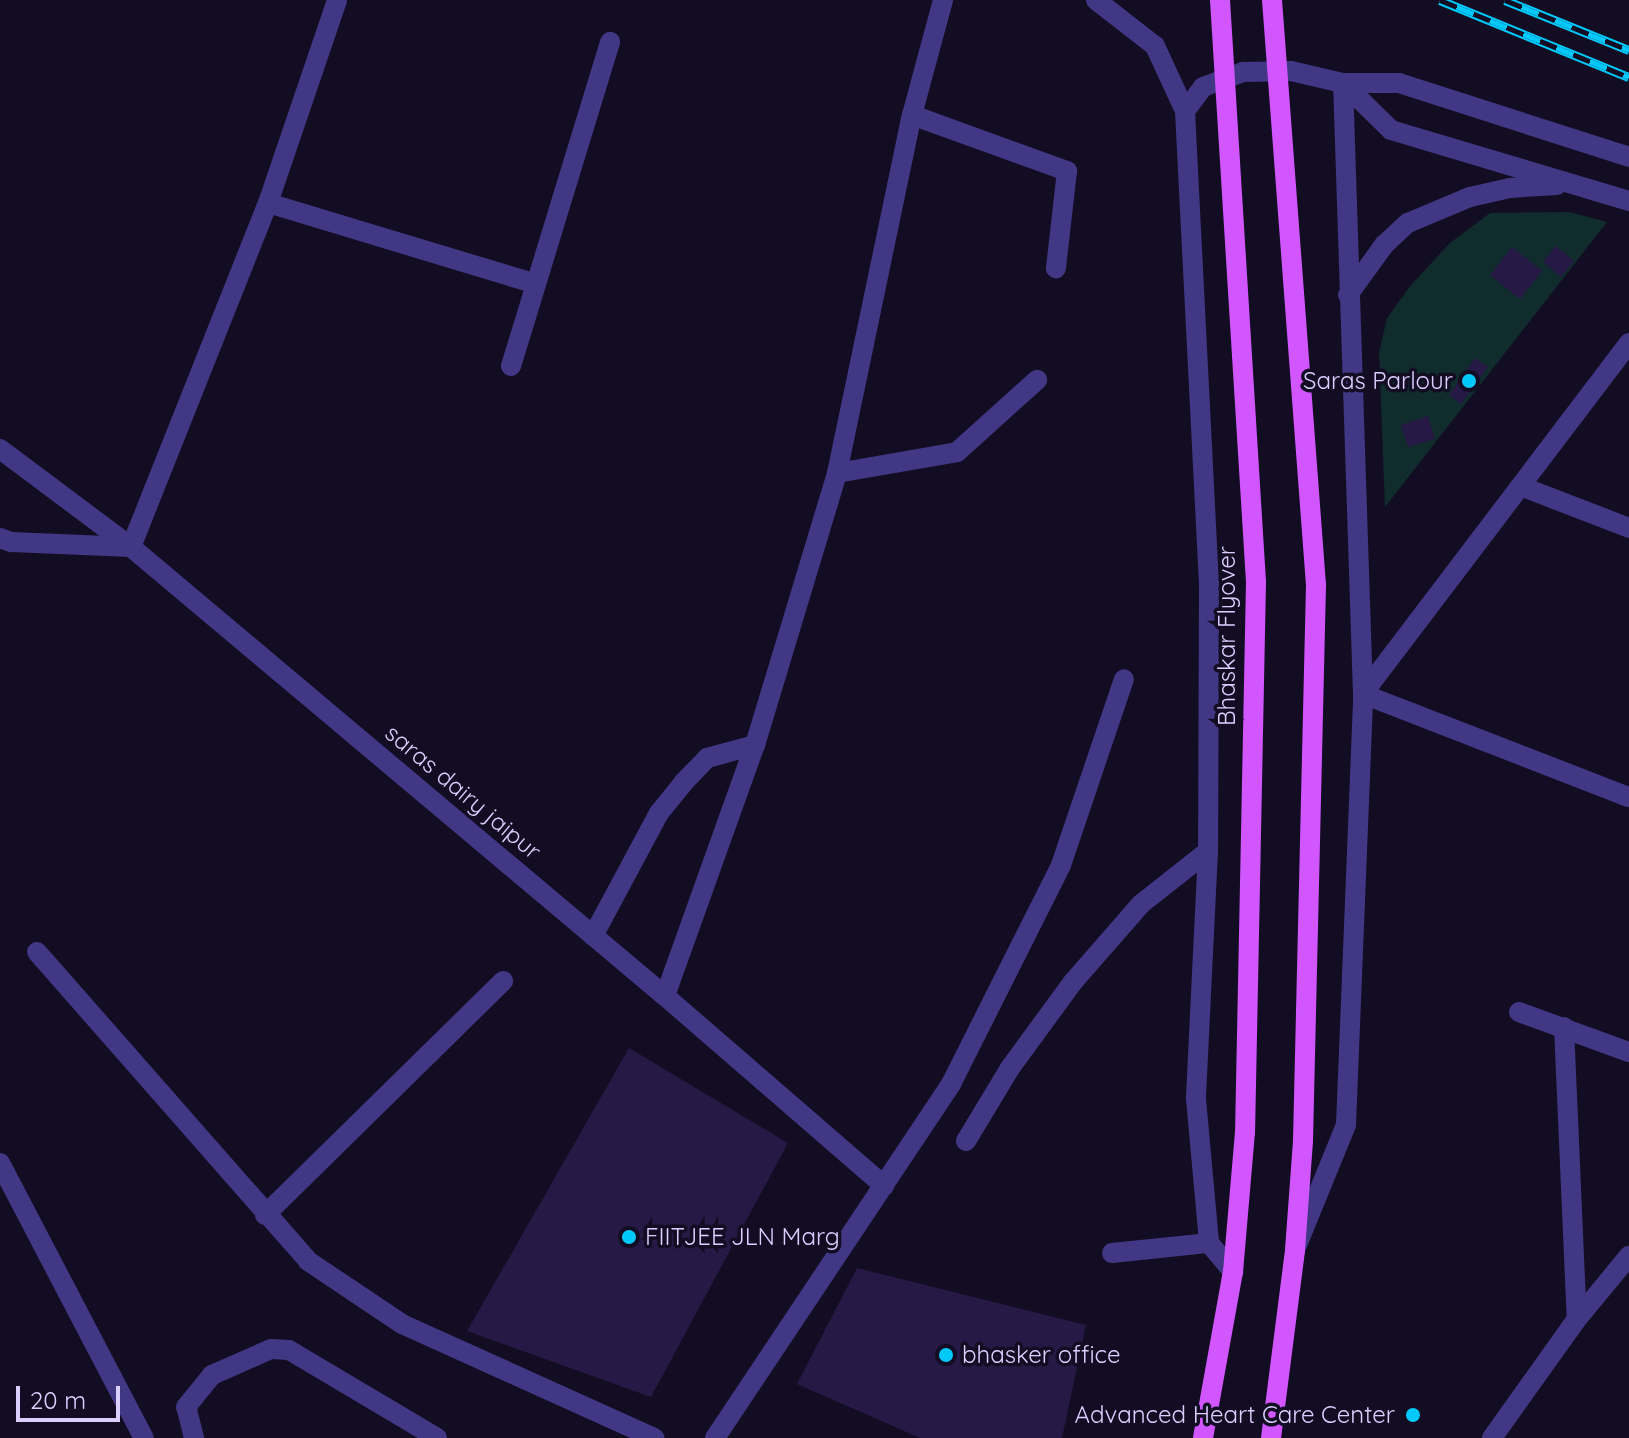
<!DOCTYPE html>
<html>
<head>
<meta charset="utf-8">
<style>
  body { margin:0 }
  #map { position:relative; width:1629px; height:1438px; overflow:hidden; background:#130d23; font-family:Quicksand,sans-serif }
  div>[style] { position:absolute }
  .green>* { inset:0; background:#102c2d }
  .building>* { inset:0; background:#261945 }
  .minor>* { height:20px; margin:-10px; padding:0 10px; transform-origin:10px; border-radius:10px; background:#413784 }
  .major>* { height:20px; margin:-10px; padding:0 10px; transform-origin:10px; border-radius:10px; background:#d156ff }
  .rail>* { height:9px; margin-top:-4.5px; transform-origin:0; background:repeating-linear-gradient(90deg,#130d23 0 18px,#00c9fa 0 36px); box-sizing:border-box; border-block:2px solid #00c9fa }
  .major-bridge>* { height:20px; margin:-10px; padding:0 10px; transform-origin:10px; border-radius:10px; background:#d156ff }
  .dots>* { width:22px; height:22px; translate:-50% -50%; box-sizing:border-box; border:4px solid #130d23; border-radius:50% }
  span { translate:-50% -50%; white-space:nowrap; text-align:center; line-height:1.15; -webkit-text-stroke:7px #130d23; paint-order:stroke }
  .poi-label { font-size:24px; color:#dacfff }
  .right { translate:-100% -50%; text-align:right }
  .left { translate:0 -50%; text-align:left }
  .street-label { font-size:24px; color:#dacfff }
  .scale { position:absolute; left:16px; top:1386px; width:104px; height:36px; box-sizing:border-box; border:4px solid #dacfff; border-top:0; padding-left:10px; font-size:24px; line-height:28px; white-space:nowrap; color:#dacfff; -webkit-text-stroke:6px #130d23; paint-order:stroke }
</style>
</head>
<body>
<div id="map">
  <div class="green">
    <i style="clip-path:polygon(1570px 212px,1607px 222px,1385px 507px,1379px 353px,1387px 318px,1411px 285px,1450px 243px,1490px 213px)"></i>
  </div>
  <div class="building">
    <i style="clip-path:polygon(1556px 246px,1574px 261px,1561px 277px,1543px 262px)"></i>
    <i style="clip-path:polygon(1512px 247px,1542px 271px,1520px 299px,1490px 275px)"></i>
    <i style="clip-path:polygon(1475px 358px,1488px 367px,1461px 404px,1449px 395px)"></i>
    <i style="clip-path:polygon(1428px 416px,1435px 439px,1408px 447px,1401px 425px)"></i>
    <i style="clip-path:polygon(629px 1048px,788px 1143px,651px 1397px,467px 1331px)"></i>
    <i style="clip-path:polygon(857px 1268px,1086px 1325px,1062px 1438px,920px 1438px,797px 1384px)"></i>
  </div>
  <div class="minor">
    <i style="left:1096px;top:0;width:75px;rotate:37.9deg"></i>
    <i style="left:1155px;top:46px;width:72px;rotate:65.2deg"></i>
    <i style="left:1185px;top:111px;width:473px;rotate:87.1deg"></i>
    <i style="left:1209px;top:583px;width:268px;rotate:90.2deg"></i>
    <i style="left:1208px;top:851px;width:248px;rotate:92.8deg"></i>
    <i style="left:1196px;top:1099px;width:145px;rotate:84.8deg"></i>
    <i style="left:1209px;top:1243px;width:38px;rotate:50deg"></i>
    <i style="left:1343px;top:83px;width:67px;rotate:44.4deg"></i>
    <i style="left:1391px;top:130px;width:248px;rotate:16.6deg"></i>
    <i style="left:1185px;top:111px;width:30px;rotate:-53deg"></i>
    <i style="left:1203px;top:87px;width:43px;rotate:-20.6deg"></i>
    <i style="left:1243px;top:72px;width:48px;rotate:-1.2deg"></i>
    <i style="left:1291px;top:71px;width:53px;rotate:13deg"></i>
    <i style="left:1343px;top:83px;width:56px"></i>
    <i style="left:1399px;top:83px;width:242px;rotate:17.8deg"></i>
    <i style="left:912px;top:115px;width:165px;rotate:19.9deg"></i>
    <i style="left:1067px;top:171px;width:98px;rotate:96.5deg"></i>
    <i style="left:268px;top:203px;width:280px;rotate:16.8deg"></i>
    <i style="left:1348px;top:295px;width:62px;rotate:-54.2deg"></i>
    <i style="left:1384px;top:245px;width:33px;rotate:-43deg"></i>
    <i style="left:1408px;top:223px;width:67px;rotate:-22.8deg"></i>
    <i style="left:1470px;top:197px;width:41px;rotate:-12.7deg"></i>
    <i style="left:1510px;top:188px;width:47px;rotate:-3.7deg"></i>
    <i style="left:1629px;top:343px;width:440px;rotate:127.2deg"></i>
    <i style="left:1363px;top:694px;width:285px;rotate:21.2deg"></i>
    <i style="left:511px;top:366px;width:339px;rotate:-73deg"></i>
    <i style="left:0;top:449px;width:164px;rotate:36.8deg"></i>
    <i style="left:131px;top:547px;width:698px;rotate:40.06deg"></i>
    <i style="left:665px;top:996px;width:290px;rotate:40.9deg"></i>
    <i style="left:837px;top:473px;width:122px;rotate:-9.9deg"></i>
    <i style="left:957px;top:452px;width:108px;rotate:-42deg"></i>
    <i style="left:1523px;top:487px;width:114px;rotate:21.1deg"></i>
    <i style="left:0;top:538px;width:12px;rotate:20deg"></i>
    <i style="left:11px;top:542px;width:120px;rotate:2.4deg"></i>
    <i style="left:131px;top:547px;width:370px;rotate:-68.3deg"></i>
    <i style="left:268px;top:203px;width:214px;rotate:-71.2deg"></i>
    <i style="left:593px;top:936px;width:140px;rotate:-61.8deg"></i>
    <i style="left:659px;top:813px;width:38px;rotate:-51deg"></i>
    <i style="left:683px;top:783px;width:35px;rotate:-46deg"></i>
    <i style="left:707px;top:758px;width:50px;rotate:-15.2deg"></i>
    <i style="left:37px;top:952px;width:411px;rotate:48.7deg"></i>
    <i style="left:308px;top:1261px;width:113px;rotate:33.8deg"></i>
    <i style="left:402px;top:1324px;width:277px;rotate:24.3deg"></i>
    <i style="left:665px;top:996px;width:267px;rotate:-70.3deg"></i>
    <i style="left:755px;top:745px;width:284px;rotate:-73.2deg"></i>
    <i style="left:837px;top:473px;width:366px;rotate:-78.2deg"></i>
    <i style="left:912px;top:115px;width:119px;rotate:-74.9deg"></i>
    <i style="left:1519px;top:1012px;width:117px;rotate:20deg"></i>
    <i style="left:1564px;top:1027px;width:292px;rotate:87.5deg"></i>
    <i style="left:966px;top:1141px;width:85px;rotate:-58.9deg"></i>
    <i style="left:1010px;top:1068px;width:107px;rotate:-53.8deg"></i>
    <i style="left:1073px;top:982px;width:103px;rotate:-48.9deg"></i>
    <i style="left:1141px;top:904px;width:85px;rotate:-38.3deg"></i>
    <i style="left:0;top:1163px;width:310px;rotate:62.4deg"></i>
    <i style="left:265px;top:1215px;width:334px;rotate:-44.5deg"></i>
    <i style="left:1297px;top:1245px;width:130px;rotate:-67.8deg"></i>
    <i style="left:1346px;top:1125px;width:431px;rotate:-87.7deg"></i>
    <i style="left:1363px;top:694px;width:611px;rotate:-91.87deg"></i>
    <i style="left:1112px;top:1253px;width:98px;rotate:-5.9deg"></i>
    <i style="left:194px;top:1438px;width:32px;rotate:-104deg"></i>
    <i style="left:186px;top:1407px;width:41px;rotate:-50.9deg"></i>
    <i style="left:212px;top:1375px;width:64px;rotate:-23.8deg"></i>
    <i style="left:271px;top:1349px;width:18px;rotate:3deg"></i>
    <i style="left:289px;top:1350px;width:172px;rotate:30.7deg"></i>
    <i style="left:715px;top:1438px;width:425px;rotate:-56.3deg"></i>
    <i style="left:951px;top:1084px;width:245px;rotate:-63.3deg"></i>
    <i style="left:1061px;top:865px;width:196px;rotate:-71.3deg"></i>
    <i style="left:1492px;top:1438px;width:146px;rotate:-54.5deg"></i>
    <i style="left:1577px;top:1319px;width:82px;rotate:-50.5deg"></i>
  </div>
  <div class="major">
    <i style="left:1203px;top:1438px;width:169px;rotate:-79.8deg"></i>
    <i style="left:1233px;top:1272px;width:140px;rotate:-85.1deg"></i>
    <i style="left:1271px;top:1438px;width:190px;rotate:-82.7deg"></i>
    <i style="left:1295px;top:1250px;width:110px;rotate:-85.8deg"></i>
  </div>
  <div class="rail">
    <i style="left:1440px;top:0;width:204px;rotate:22.2deg"></i>
    <i style="left:1505px;top:0;width:134px;rotate:22deg"></i>
  </div>
  <div class="major-bridge">
    <i style="left:1220px;top:0;width:583px;rotate:86.46deg"></i>
    <i style="left:1256px;top:582px;width:551px;rotate:91.14deg"></i>
    <i style="left:1272px;top:0;width:587px;rotate:85.7deg"></i>
    <i style="left:1316px;top:585px;width:555px;rotate:91.34deg"></i>
  </div>
  <div class="dots">
    <i style="left:1469px;top:381px;background:#00c9fa"></i>
    <i style="left:629px;top:1237px;background:#00c9fa"></i>
    <i style="left:946px;top:1355px;background:#00c9fa"></i>
    <i style="left:1413px;top:1415px;background:#00c9fa"></i>
  </div>
  <div class="poi-label">
    <span class="right" style="left:1453px;top:381px">Saras Parlour</span>
    <span class="left" style="left:645px;top:1237px">FIITJEE JLN Marg</span>
    <span class="left" style="left:962px;top:1355px">bhasker office</span>
    <span class="right" style="left:1395px;top:1415px">Advanced Heart Care Center</span>
  </div>
  <div class="street-label">
    <span style="left:1227px;top:636px;rotate:-90deg">Bhaskar Flyover</span>
    <span style="left:463px;top:792px;rotate:40deg">saras dairy jaipur</span>
  </div>
  <div class="scale">20 m</div>
</div>
</body>
</html>
